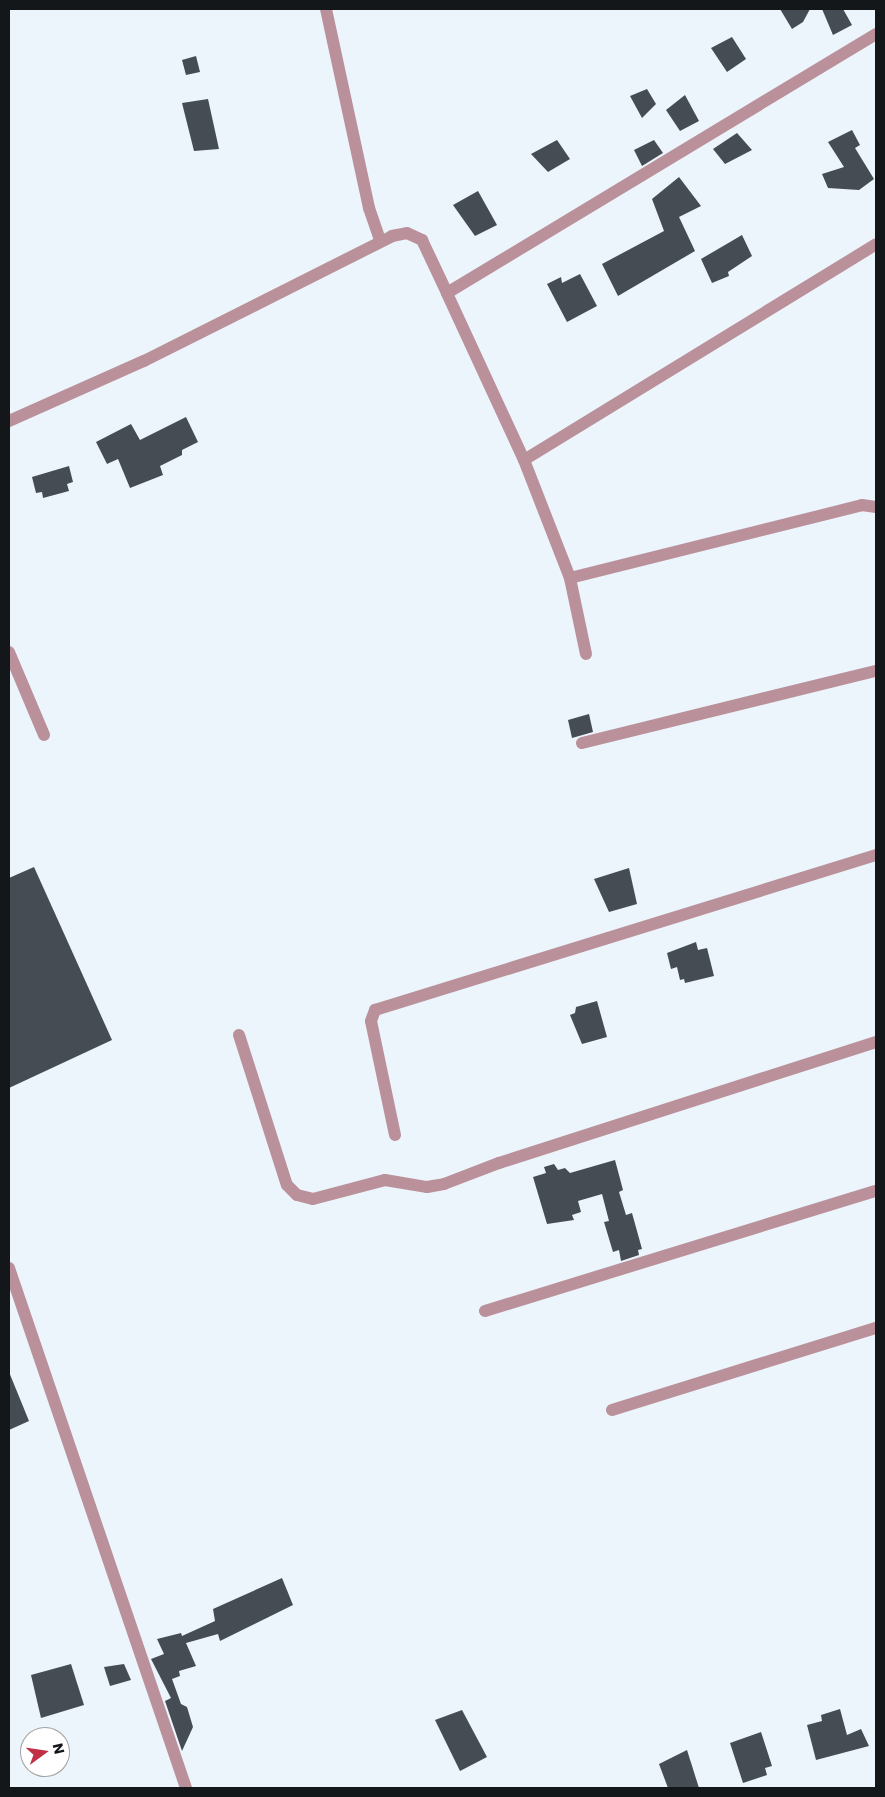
<!DOCTYPE html>
<html>
<head>
<meta charset="utf-8">
<style>
  body { margin:0 }
  #map { position:relative; width:885px; height:1797px; overflow:hidden; background:#ecf5fc; font-family:Poppins,sans-serif }
  div>[style] { position:absolute }
  .building>* { inset:0; background:#454c53 }
  .minor>* { height:12px; margin:-6px; padding:0 6px; transform-origin:6px; border-radius:6px; background:#ba919b }
  span { translate:-50% -50%; white-space:nowrap; text-align:center; line-height:1.15; -webkit-text-stroke:5px #fff; paint-order:stroke }
  .frame { position:absolute; inset:0; border:10px solid #14171a; pointer-events:none }
  .north { position:absolute; left:20px; top:1727px; width:50px; height:50px; box-sizing:border-box; background:#fff; border:1px solid #a1a2a3; border-radius:50%; rotate:76deg; font-size:14px; font-weight:700; line-height:20px; text-align:center; color:#14171a }
  .north::after { content:''; display:block; margin:auto; width:18px; height:22px; background:#c13045; clip-path:polygon(50% 0,100% 100%,50% 72%,0 100%) }
</style>
</head>
<body>
<div id="map">
  <div class="building">
    <i style="clip-path:polygon(780px 9px,810px 9px,803px 22px,792px 29px)"></i>
    <i style="clip-path:polygon(822px 9px,843px 9px,852px 25px,833px 35px)"></i>
    <i style="clip-path:polygon(732px 37px,746px 59px,727px 72px,711px 48px)"></i>
    <i style="clip-path:polygon(196px 56px,200px 72px,186px 75px,182px 60px)"></i>
    <i style="clip-path:polygon(647px 89px,656px 104px,642px 118px,630px 96px)"></i>
    <i style="clip-path:polygon(685px 95px,699px 121px,680px 131px,666px 110px)"></i>
    <i style="clip-path:polygon(208px 99px,219px 149px,194px 151px,182px 103px)"></i>
    <i style="clip-path:polygon(852px 130px,860px 145px,855px 148px,874px 179px,859px 190px,828px 188px,822px 174px,844px 167px,828px 142px)"></i>
    <i style="clip-path:polygon(737px 133px,752px 150px,725px 164px,713px 149px)"></i>
    <i style="clip-path:polygon(557px 140px,570px 159px,548px 172px,531px 154px)"></i>
    <i style="clip-path:polygon(654px 140px,663px 153px,642px 166px,634px 150px)"></i>
    <i style="clip-path:polygon(679px 177px,701px 206px,679px 217px,695px 251px,618px 296px,602px 264px,664px 231px,652px 199px)"></i>
    <i style="clip-path:polygon(478px 191px,497px 225px,475px 236px,453px 205px)"></i>
    <i style="clip-path:polygon(742px 235px,752px 256px,728px 272px,729px 276px,712px 283px,701px 259px)"></i>
    <i style="clip-path:polygon(580px 274px,597px 306px,567px 322px,547px 284px,561px 277px,562px 283px)"></i>
    <i style="clip-path:polygon(186px 417px,198px 442px,182px 450px,182px 455px,160px 466px,163px 475px,130px 488px,118px 459px,107px 464px,96px 442px,131px 424px,140px 440px)"></i>
    <i style="clip-path:polygon(69px 466px,73px 482px,67px 484px,69px 491px,43px 498px,42px 492px,36px 493px,32px 477px)"></i>
    <i style="clip-path:polygon(589px 714px,593px 732px,572px 738px,568px 720px)"></i>
    <i style="clip-path:polygon(34px 867px,112px 1040px,9px 1088px,9px 878px)"></i>
    <i style="clip-path:polygon(629px 868px,637px 904px,609px 912px,594px 879px)"></i>
    <i style="clip-path:polygon(696px 942px,698px 950px,707px 948px,714px 976px,685px 983px,684px 979px,680px 980px,677px 967px,671px 969px,667px 953px)"></i>
    <i style="clip-path:polygon(597px 1001px,607px 1037px,582px 1044px,570px 1015px,575px 1013px,576px 1007px)"></i>
    <i style="clip-path:polygon(615px 1160px,623px 1190px,619px 1192px,626px 1215px,632px 1213px,642px 1249px,638px 1250px,639px 1255px,621px 1261px,619px 1250px,613px 1252px,604px 1222px,609px 1221px,602px 1194px,578px 1201px,581px 1212px,572px 1215px,574px 1220px,547px 1224px,533px 1177px,546px 1173px,544px 1167px,554px 1164px,558px 1170px,565px 1168px,570px 1173px)"></i>
    <i style="clip-path:polygon(9px 1372px,29px 1421px,9px 1430px)"></i>
    <i style="clip-path:polygon(282px 1578px,293px 1605px,220px 1641px,218px 1634px,186px 1643px,196px 1666px,179px 1671px,180px 1676px,172px 1679px,181px 1704px,187px 1707px,193px 1727px,182px 1751px,165px 1701px,171px 1698px,151px 1659px,164px 1654px,157px 1639px,181px 1633px,182px 1636px,215px 1621px,213px 1609px)"></i>
    <i style="clip-path:polygon(71px 1664px,84px 1705px,41px 1718px,31px 1675px)"></i>
    <i style="clip-path:polygon(124px 1664px,131px 1680px,110px 1686px,104px 1667px)"></i>
    <i style="clip-path:polygon(840px 1709px,847px 1735px,861px 1729px,869px 1746px,816px 1760px,807px 1725px,822px 1721px,821px 1715px)"></i>
    <i style="clip-path:polygon(462px 1710px,487px 1757px,460px 1771px,435px 1720px)"></i>
    <i style="clip-path:polygon(761px 1732px,772px 1766px,765px 1768px,767px 1775px,743px 1783px,730px 1743px)"></i>
    <i style="clip-path:polygon(687px 1750px,699px 1788px,668px 1788px,659px 1764px)"></i>
  </div>
  <div class="minor">
    <i style="left:326px;top:9px;width:204px;rotate:77.8deg"></i>
    <i style="left:369px;top:208px;width:34px;rotate:71deg"></i>
    <i style="left:9px;top:421px;width:148px;rotate:-24deg"></i>
    <i style="left:144px;top:361px;width:278px;rotate:-26.7deg"></i>
    <i style="left:392px;top:236px;width:15px;rotate:-11deg"></i>
    <i style="left:407px;top:233px;width:17px;rotate:25deg"></i>
    <i style="left:422px;top:240px;width:59px;rotate:64.7deg"></i>
    <i style="left:524px;top:460px;width:413px;rotate:-31.5deg"></i>
    <i style="left:570px;top:578px;width:127px;rotate:-111.3deg"></i>
    <i style="left:524px;top:460px;width:184px;rotate:-114.8deg"></i>
    <i style="left:447px;top:293px;width:501px;rotate:-31.12deg"></i>
    <i style="left:9px;top:652px;width:90px;rotate:67.1deg"></i>
    <i style="left:586px;top:654px;width:78px;rotate:-101.9deg"></i>
    <i style="left:570px;top:578px;width:301px;rotate:-14deg"></i>
    <i style="left:862px;top:505px;width:14px;rotate:8deg"></i>
    <i style="left:582px;top:743px;width:303px;rotate:-13.8deg"></i>
    <i style="left:239px;top:1035px;width:157px;rotate:72.3deg"></i>
    <i style="left:287px;top:1185px;width:14px;rotate:45deg"></i>
    <i style="left:297px;top:1195px;width:16px;rotate:14deg"></i>
    <i style="left:313px;top:1199px;width:74px;rotate:-14.8deg"></i>
    <i style="left:385px;top:1180px;width:43px;rotate:9.5deg"></i>
    <i style="left:427px;top:1187px;width:17px;rotate:-10deg"></i>
    <i style="left:444px;top:1184px;width:59px;rotate:-20.9deg"></i>
    <i style="left:499px;top:1163px;width:396px;rotate:-17.8deg"></i>
    <i style="left:395px;top:1135px;width:116px;rotate:-101.9deg"></i>
    <i style="left:371px;top:1021px;width:12px;rotate:-70deg"></i>
    <i style="left:375px;top:1010px;width:524px;rotate:-17.19deg"></i>
    <i style="left:9px;top:1268px;width:549px;rotate:71.2deg"></i>
    <i style="left:485px;top:1311px;width:409px;rotate:-17.1deg"></i>
    <i style="left:612px;top:1410px;width:276px;rotate:-17.3deg"></i>
  </div>
  <div class="frame"></div>
  <div class="north">N</div>
</div>
</body>
</html>
